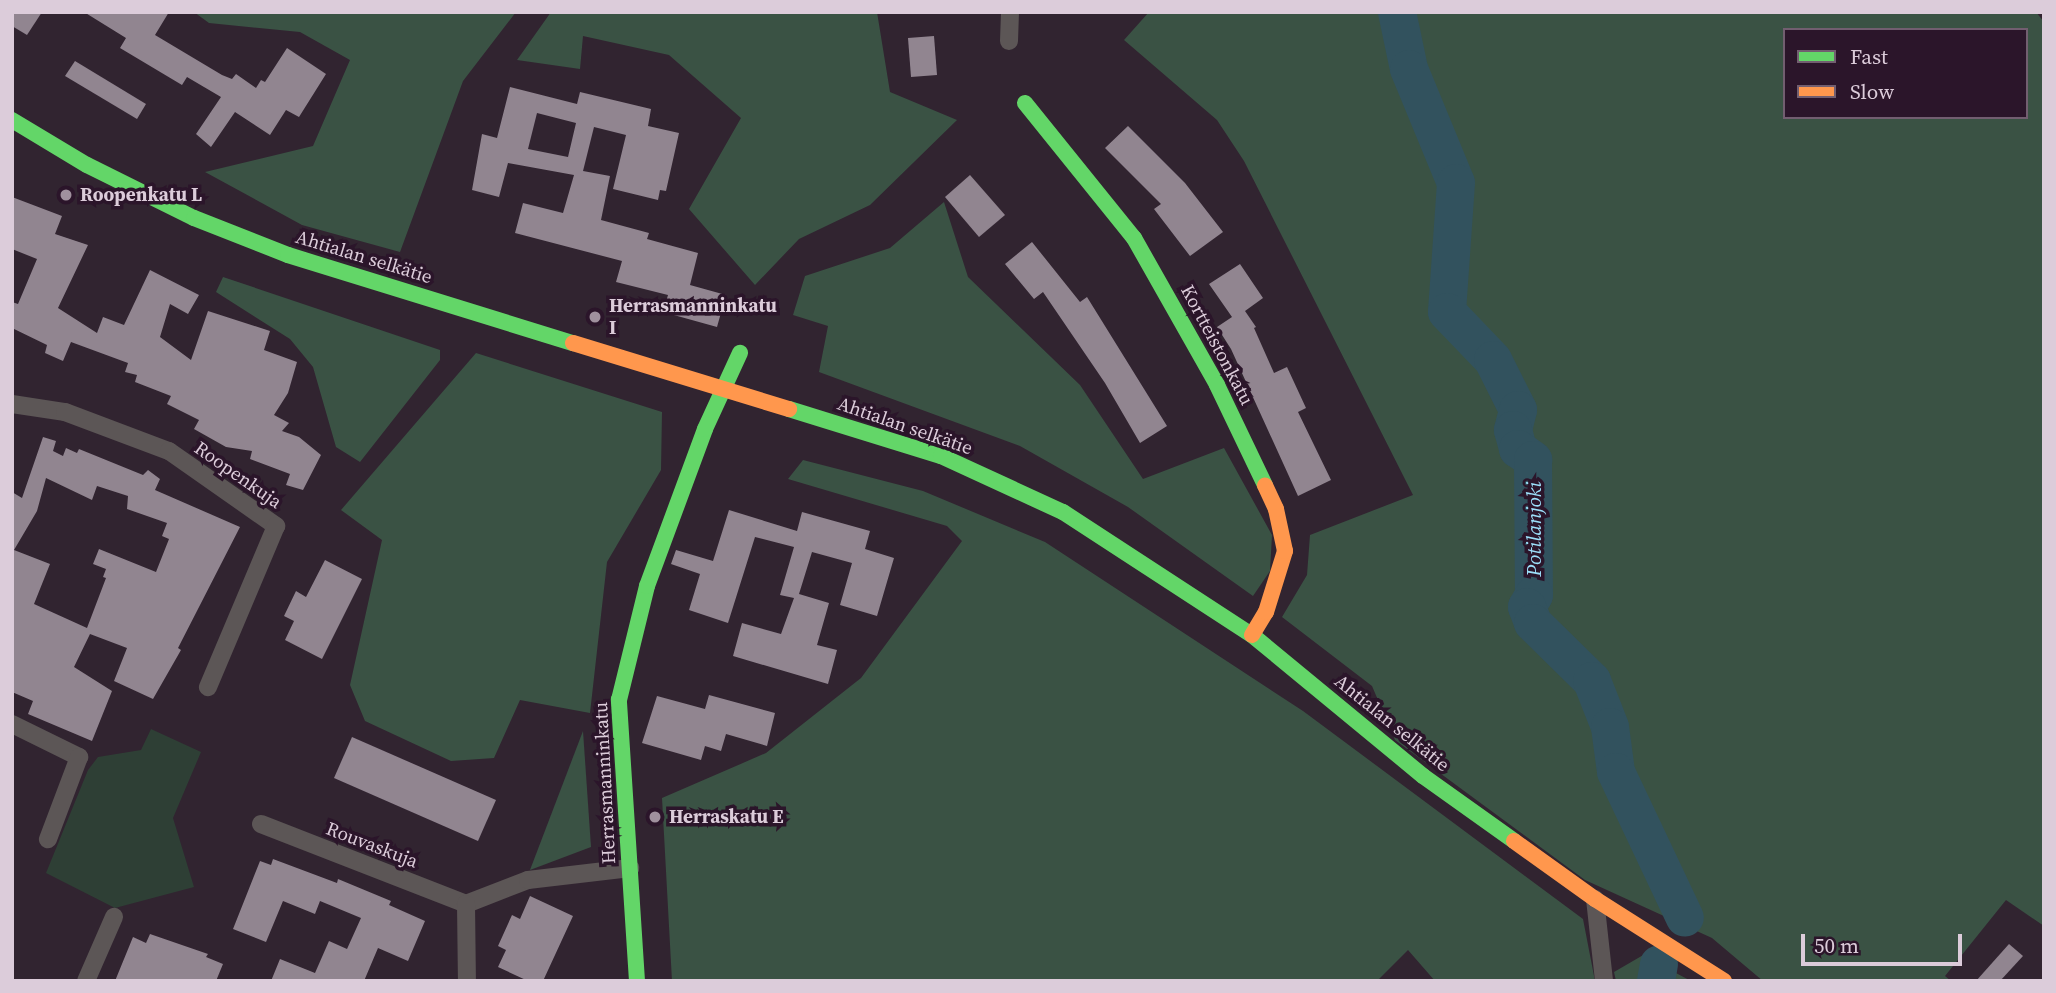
<!DOCTYPE html>
<html>
<head>
<meta charset="utf-8">
<style>
  body { margin:0 }
  #map { position:relative; width:2056px; height:993px; overflow:hidden; background:#312430; font-family:"Source Serif 4",serif }
  div>[style] { position:absolute }
  .green>* { inset:0; background:#2e3f35 }
  .forest>* { inset:0; background:#3a5244 }
  .river>* { height:38px; margin:-19px; padding:0 19px; transform-origin:19px; border-radius:19px; background:#32525e }
  .building>* { inset:0; background:#918590 }
  .street>* { height:18px; margin:-9px; padding:0 9px; transform-origin:9px; border-radius:9px; background:#5c5656 }
  .fast>* { height:16px; margin:-8px; padding:0 8px; transform-origin:8px; border-radius:8px; background:#63d668 }
  .slow>* { height:16px; margin:-8px; padding:0 8px; transform-origin:8px; border-radius:8px; background:#ff974d }
  .dots>* { width:19px; height:19px; translate:-50% -50%; box-sizing:border-box; border:4px solid #2b152a; border-radius:50% }
  span { translate:-50% -50%; white-space:nowrap; text-align:center; line-height:1.15; -webkit-text-stroke:7px #2b152a; paint-order:stroke }
  .poi-label { font-size:19px; color:#dcccda; font-weight:700 }
  .left { translate:0 -50%; text-align:left }
  .street-label { font-size:19px; color:#dcccda }
  .water-label { font-size:21px; color:#9cdff9; font-style:italic }
  .frame { position:absolute; inset:0; border:14px solid #dcccda; pointer-events:none }
  .legend { position:absolute; left:1783px; top:28px; width:245px; height:91px; box-sizing:border-box; background:#2b152a; border:2px solid #725e70; margin:0; padding:9px 12px; list-style:none; font-size:21px; color:#dcccda }
  .legend li { display:flex; align-items:center; gap:14px; height:35px }
  .legend b { width:35px; border:2px solid #725e70 }
  .scale { position:absolute; left:1801px; top:934px; width:161px; height:32px; box-sizing:border-box; border:4px solid #dcccda; border-top:0; padding-left:9px; font-size:21px; line-height:24px; white-space:nowrap; color:#dcccda; -webkit-text-stroke:5px #2b152a; paint-order:stroke }
</style>
</head>
<body>
<div id="map">
  <div class="green">
    <i style="clip-path:polygon(151px 729px,201px 752px,173px 818px,194px 887px,115px 908px,46px 873px,88px 770px,98px 757px,141px 750px)"></i>
  </div>
  <div class="forest">
    <i style="clip-path:polygon(194px 12px,516px 12px,463px 81px,400px 252px,302px 225px,205px 172px,313px 146px,350px 60px,300px 32px,209px 23px)"></i>
    <i style="clip-path:polygon(551px 12px,877px 12px,890px 92px,957px 120px,870px 205px,799px 239px,755px 285px,689px 209px,741px 118px,669px 55px,583px 36px,580px 69px,517px 60px)"></i>
    <i style="clip-path:polygon(evenodd,1149px 12px,2036px 12px,2044px 22px,2044px 926px,2006px 900px,1945px 976px,1951px 981px,1763px 981px,1712px 938px,1585px 880px,1395px 740px,1372px 686px,1282px 617px,1307px 575px,1310px 535px,1413px 495px,1244px 161px,1217px 120px,1124px 40px,1149px 12px,1785px 30px,2026px 30px,2026px 117px,1785px 117px,1785px 30px)"></i>
    <i style="clip-path:polygon(944px 202px,968px 277px,1080px 385px,1143px 479px,1224px 448px,1272px 535px,1270px 571px,1253px 596px,1128px 507px,1020px 446px,819px 372px,828px 326px,793px 315px,805px 276px,890px 248px)"></i>
    <i style="clip-path:polygon(223px 277px,440px 350px,440px 360px,360px 462px,336px 447px,313px 367px,290px 339px,216px 292px)"></i>
    <i style="clip-path:polygon(476px 353px,662px 412px,661px 470px,607px 562px,590px 713px,520px 700px,494px 758px,451px 761px,365px 721px,350px 685px,382px 540px,341px 510px)"></i>
    <i style="clip-path:polygon(803px 460px,923px 491px,1045px 542px,1303px 711px,1583px 919px,1595px 981px,1435px 981px,1408px 950px,1377px 981px,672px 981px,662px 798px,766px 753px,861px 678px,962px 541px,947px 526px,788px 479px)"></i>
    <i style="clip-path:polygon(583px 731px,591px 847px,530px 870px)"></i>
    <i style="clip-path:polygon(1645px 954px,1659px 964px,1691px 981px,1616px 981px,1614px 972px)"></i>
  </div>
  <div class="river">
    <i style="left:1397px;top:12px;width:58px;rotate:78.1deg"></i>
    <i style="left:1409px;top:69px;width:123px;rotate:67.6deg"></i>
    <i style="left:1456px;top:183px;width:129px;rotate:94deg"></i>
    <i style="left:1447px;top:312px;width:66px;rotate:46.2deg"></i>
    <i style="left:1493px;top:360px;width:56px;rotate:63.4deg"></i>
    <i style="left:1518px;top:410px;width:21px;rotate:104deg"></i>
    <i style="left:1513px;top:430px;width:20px;rotate:75deg"></i>
    <i style="left:1518px;top:449px;width:19px;rotate:36deg"></i>
    <i style="left:1533px;top:460px;width:135px;rotate:89.6deg"></i>
    <i style="left:1534px;top:595px;width:14px;rotate:120deg"></i>
    <i style="left:1527px;top:607px;width:17px;rotate:69deg"></i>
    <i style="left:1533px;top:623px;width:83px;rotate:44.5deg"></i>
    <i style="left:1592px;top:681px;width:49px;rotate:68.6deg"></i>
    <i style="left:1610px;top:727px;width:45px;rotate:82.4deg"></i>
    <i style="left:1616px;top:772px;width:161px;rotate:64.7deg"></i>
    <i style="left:1656px;top:981px;width:17px;rotate:-80deg"></i>
  </div>
  <div class="building">
    <i style="clip-path:polygon(12px 12px,42px 12px,27px 35px,12px 26px)"></i>
    <i style="clip-path:polygon(84px 12px,169px 12px,155px 35px,222px 75px,232px 79px,236px 74px,256px 88px,261px 80px,265px 82px,287px 48px,326px 74px,299px 117px,286px 110px,270px 135px,235px 112px,211px 147px,196px 134px,221px 97px,187px 77px,182px 85px,120px 48px,126px 38px)"></i>
    <i style="clip-path:polygon(934px 36px,937px 75px,911px 77px,908px 38px)"></i>
    <i style="clip-path:polygon(75px 61px,146px 104px,137px 119px,65px 76px)"></i>
    <i style="clip-path:polygon(evenodd,510px 87px,577px 104px,580px 92px,651px 109px,648px 126px,679px 133px,666px 191px,660px 190px,658px 200px,613px 189px,626px 135px,594px 127px,583px 171px,610px 176px,601px 220px,649px 233px,647px 239px,698px 253px,690px 285px,726px 295px,717px 327px,663px 312px,668px 295px,616px 282px,622px 261px,515px 233px,523px 203px,563px 213px,574px 175px,508px 163px,499px 197px,472px 190px,482px 134px,497px 138px,510px 87px,537px 113px,576px 123px,568px 157px,528px 149px,537px 113px)"></i>
    <i style="clip-path:polygon(1128px 126px,1185px 183px,1223px 232px,1190px 256px,1154px 209px,1161px 204px,1105px 148px)"></i>
    <i style="clip-path:polygon(970px 175px,1005px 215px,979px 237px,945px 197px)"></i>
    <i style="clip-path:polygon(12px 197px,62px 216px,55px 234px,88px 245px,58px 308px,97px 333px,103px 317px,124px 325px,150px 270px,199px 295px,188px 314px,170px 304px,160px 337px,191px 360px,208px 311px,270px 331px,264px 350px,297px 362px,288px 393px,274px 415px,289px 423px,282px 431px,299px 437px,321px 455px,303px 490px,286px 485px,290px 474px,250px 459px,252px 451px,226px 447px,194px 429px,199px 420px,167px 404px,171px 396px,135px 382px,137px 375px,125px 372px,128px 363px,71px 342px,63px 361px,45px 353px,47px 345px,12px 328px,12px 302px,18px 304px,37px 259px,12px 249px)"></i>
    <i style="clip-path:polygon(1032px 242px,1080px 302px,1087px 297px,1167px 426px,1140px 443px,1105px 383px,1043px 292px,1034px 299px,1005px 264px)"></i>
    <i style="clip-path:polygon(1240px 264px,1263px 298px,1245px 311px,1256px 327px,1254px 328px,1274px 373px,1287px 367px,1306px 408px,1298px 412px,1331px 480px,1298px 496px,1231px 349px,1217px 327px,1232px 317px,1209px 284px)"></i>
    <i style="clip-path:polygon(evenodd,43px 437px,56px 441px,53px 451px,63px 456px,66px 448px,77px 453px,79px 449px,143px 475px,148px 470px,160px 479px,155px 490px,240px 527px,178px 648px,181px 650px,153px 699px,114px 681px,127px 648px,90px 634px,74px 667px,112px 691px,92px 741px,28px 714px,33px 701px,12px 692px,12px 492px,22px 498px,43px 437px,46px 478px,92px 500px,97px 486px,128px 496px,127px 509px,167px 523px,162px 536px,169px 539px,156px 572px,99px 549px,93px 564px,106px 569px,103px 577px,106px 578px,87px 628px,34px 604px,50px 564px,14px 550px,37px 511px,46px 478px)"></i>
    <i style="clip-path:polygon(729px 510px,797px 531px,802px 512px,870px 531px,865px 549px,894px 558px,877px 616px,840px 605px,852px 563px,812px 552px,799px 594px,829px 603px,817px 645px,837px 650px,828px 684px,733px 656px,742px 623px,781px 634px,794px 598px,780px 595px,794px 547px,755px 537px,728px 623px,689px 610px,700px 574px,671px 564px,676px 550px,713px 561px)"></i>
    <i style="clip-path:polygon(325px 560px,362px 579px,322px 659px,285px 640px,294px 621px,284px 616px,296px 591px,306px 597px)"></i>
    <i style="clip-path:polygon(709px 695px,775px 713px,767px 746px,726px 734px,721px 751px,705px 746px,701px 760px,642px 743px,657px 696px,705px 709px)"></i>
    <i style="clip-path:polygon(352px 737px,496px 800px,478px 841px,334px 778px)"></i>
    <i style="clip-path:polygon(273px 859px,337px 883px,338px 879px,391px 901px,389px 905px,425px 921px,408px 961px,378px 948px,364px 981px,271px 981px,280px 959px,315px 973px,329px 941px,347px 949px,361px 918px,320px 901px,315px 914px,283px 901px,266px 942px,233px 929px,260px 861px,271px 865px)"></i>
    <i style="clip-path:polygon(530px 896px,573px 916px,543px 981px,528px 981px,498px 967px,506px 950px,498px 946px,512px 915px,520px 919px)"></i>
    <i style="clip-path:polygon(150px 934px,208px 954px,206px 957px,223px 964px,216px 981px,115px 981px,133px 937px,146px 943px)"></i>
    <i style="clip-path:polygon(2009px 944px,2023px 956px,2000px 981px,1976px 981px)"></i>
  </div>
  <div class="street">
    <i style="left:1009px;top:41px;width:29px;rotate:-88deg"></i>
    <i style="left:12px;top:404px;width:54px;rotate:8.6deg"></i>
    <i style="left:65px;top:412px;width:111px;rotate:20.6deg"></i>
    <i style="left:169px;top:451px;width:131px;rotate:35deg"></i>
    <i style="left:276px;top:526px;width:175px;rotate:112.9deg"></i>
    <i style="left:12px;top:724px;width:75px;rotate:26.2deg"></i>
    <i style="left:79px;top:757px;width:88px;rotate:110.7deg"></i>
    <i style="left:261px;top:824px;width:220px;rotate:21.3deg"></i>
    <i style="left:1595px;top:899px;width:82px;rotate:83.7deg"></i>
    <i style="left:466px;top:904px;width:66px;rotate:-21.2deg"></i>
    <i style="left:528px;top:880px;width:103px;rotate:-6.7deg"></i>
    <i style="left:466px;top:904px;width:77px;rotate:89.3deg"></i>
    <i style="left:86px;top:981px;width:70px;rotate:-66.4deg"></i>
  </div>
  <div class="fast">
    <i style="left:1025px;top:103px;width:174px;rotate:51.1deg"></i>
    <i style="left:1134px;top:238px;width:169px;rotate:60.5deg"></i>
    <i style="left:1217px;top:385px;width:111px;rotate:64.4deg"></i>
    <i style="left:12px;top:120px;width:87px;rotate:31deg"></i>
    <i style="left:87px;top:165px;width:119px;rotate:26.4deg"></i>
    <i style="left:194px;top:218px;width:101px;rotate:21.5deg"></i>
    <i style="left:288px;top:255px;width:298px;rotate:17.2deg"></i>
    <i style="left:789px;top:409px;width:159px;rotate:17.2deg"></i>
    <i style="left:941px;top:456px;width:134px;rotate:24.7deg"></i>
    <i style="left:1063px;top:512px;width:225px;rotate:33.1deg"></i>
    <i style="left:1252px;top:635px;width:222px;rotate:39.5deg"></i>
    <i style="left:1423px;top:776px;width:112px;rotate:35.5deg"></i>
    <i style="left:637px;top:981px;width:282px;rotate:-93.7deg"></i>
    <i style="left:619px;top:700px;width:117px;rotate:-76.2deg"></i>
    <i style="left:647px;top:586px;width:167px;rotate:-69.7deg"></i>
    <i style="left:705px;top:429px;width:84px;rotate:-65.3deg"></i>
  </div>
  <div class="slow">
    <i style="left:573px;top:343px;width:226px;rotate:17deg"></i>
    <i style="left:1252px;top:635px;width:27px;rotate:-59deg"></i>
    <i style="left:1266px;top:612px;width:64px;rotate:-72.7deg"></i>
    <i style="left:1285px;top:551px;width:43px;rotate:-102.1deg"></i>
    <i style="left:1276px;top:509px;width:26px;rotate:-115deg"></i>
    <i style="left:1514px;top:841px;width:100px;rotate:35.6deg"></i>
    <i style="left:1595px;top:899px;width:153px;rotate:32.4deg"></i>
  </div>
  <div class="dots">
    <i style="left:66px;top:195px;background:#a0919e"></i>
    <i style="left:595px;top:317px;background:#a0919e"></i>
    <i style="left:655px;top:817px;background:#a0919e"></i>
  </div>
  <div class="poi-label">
    <span class="left" style="left:80px;top:195px">Roopenkatu L</span>
    <span class="left" style="left:609px;top:317px">Herrasmanninkatu<br>I</span>
    <span class="left" style="left:669px;top:817px">Herraskatu E</span>
  </div>
  <div class="street-label">
    <span style="left:364px;top:257px;rotate:17deg">Ahtialan selkätie</span>
    <span style="left:1217px;top:345px;rotate:62deg">Kortteistonkatu</span>
    <span style="left:905px;top:426px;rotate:19deg">Ahtialan selkätie</span>
    <span style="left:238px;top:475px;rotate:35deg">Roopenkuja</span>
    <span style="left:1392px;top:723px;rotate:39deg">Ahtialan selkätie</span>
    <span style="left:605px;top:783px;rotate:-93deg">Herrasmanninkatu</span>
    <span style="left:372px;top:845px;rotate:21deg">Rouvaskuja</span>
  </div>
  <div class="water-label">
    <span style="left:1534px;top:529px;rotate:-90deg">Potilanjoki</span>
  </div>
  <div class="frame"></div>
  <ul class="legend">
  <li><b style="height:9px;background:#63d668"></b>Fast</li>
  <li><b style="height:9px;background:#ff974d"></b>Slow</li>
  </ul>
  <div class="scale">50 m</div>
</div>
</body>
</html>
